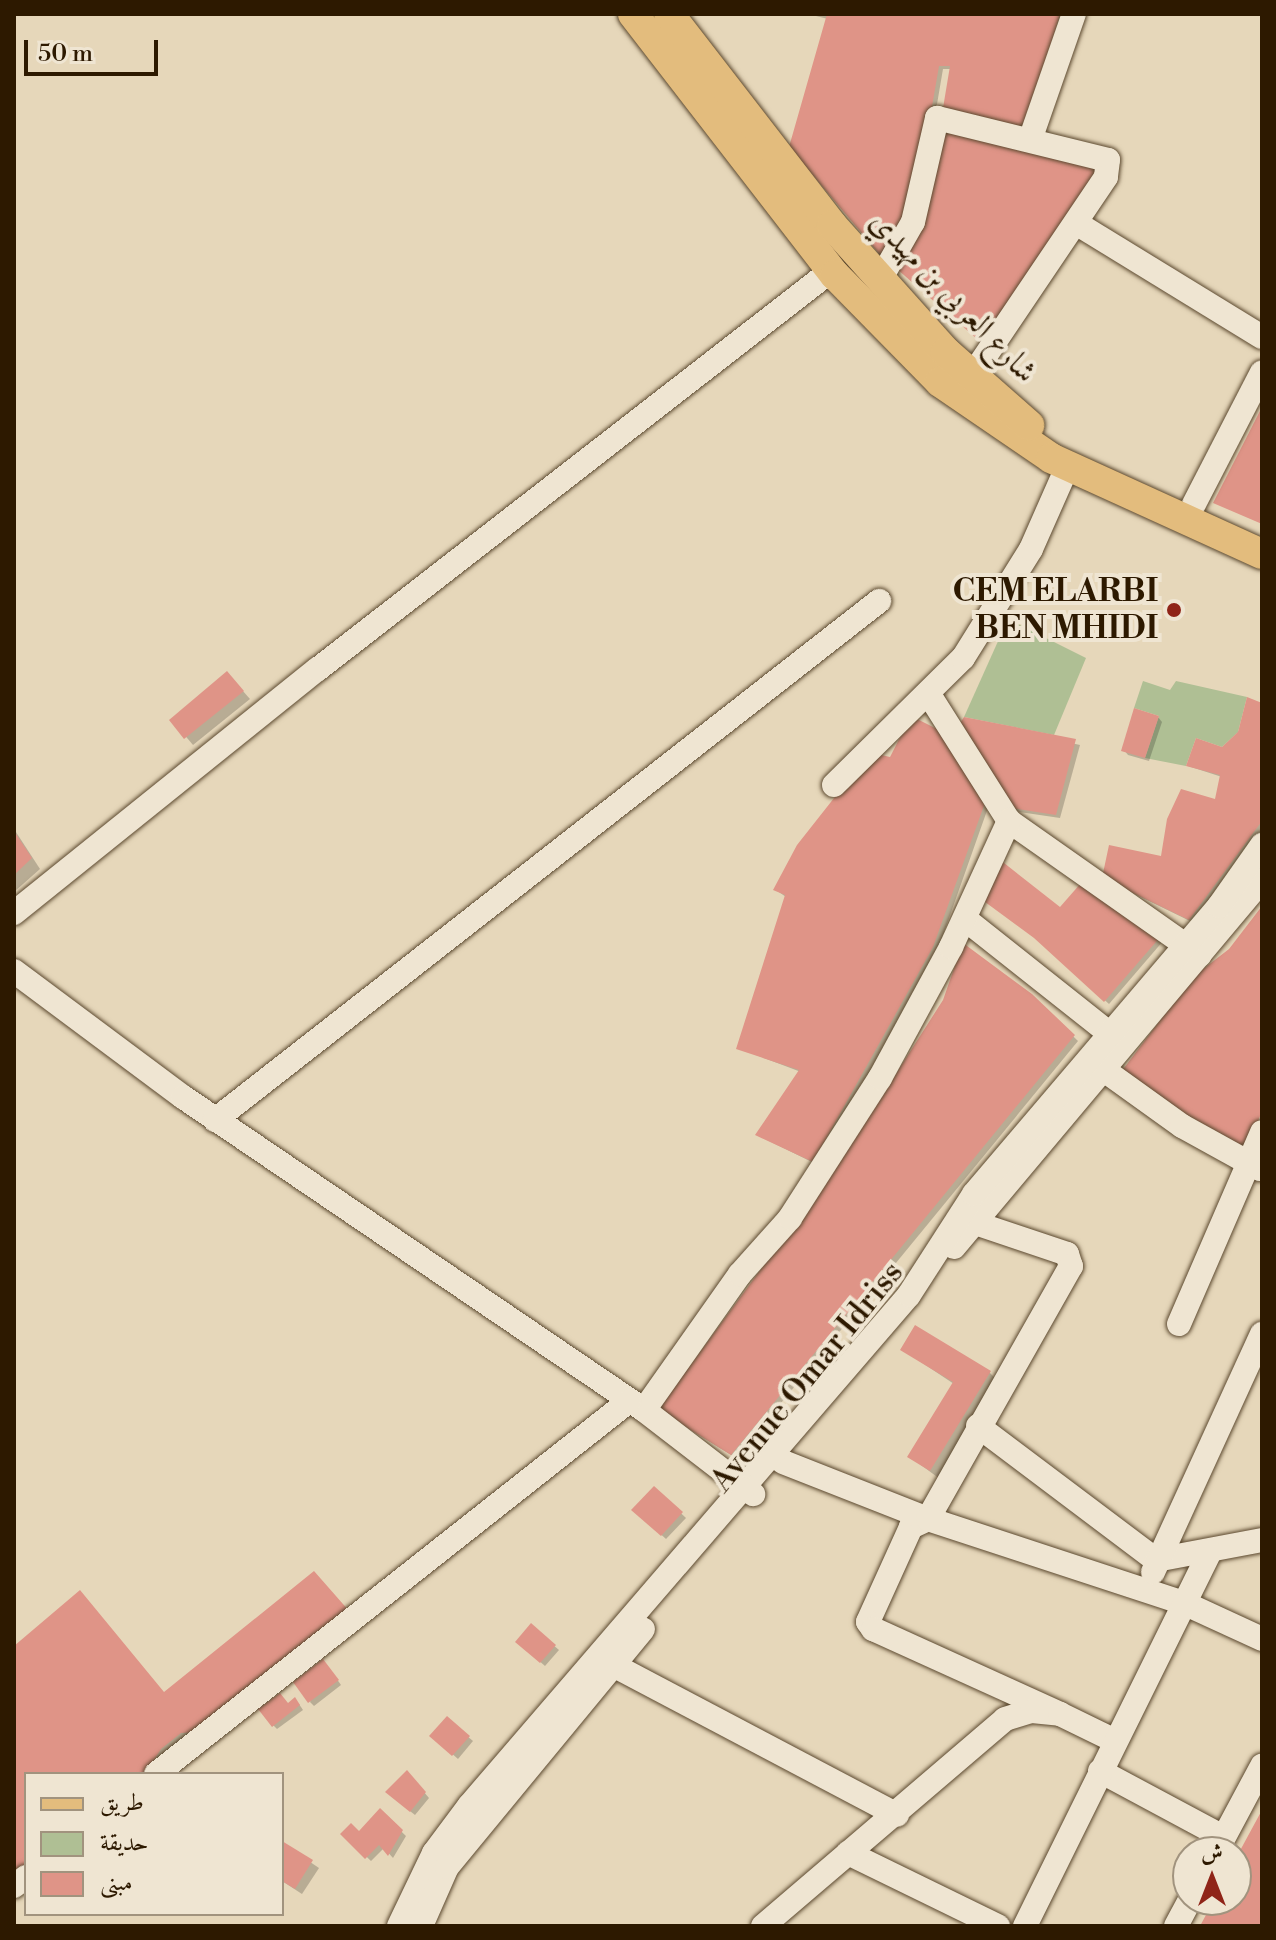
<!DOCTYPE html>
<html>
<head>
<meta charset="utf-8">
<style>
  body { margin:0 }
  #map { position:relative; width:1276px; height:1940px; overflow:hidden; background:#e6d7ba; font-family:"Libre Bodoni",Amiri,serif }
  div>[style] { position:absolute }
  .green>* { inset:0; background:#afbf94 }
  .shadow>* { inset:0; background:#0003 }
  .building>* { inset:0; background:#df9487 }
  .roads { filter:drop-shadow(0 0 2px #5b482e) drop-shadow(0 0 2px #5b482e) }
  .minor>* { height:24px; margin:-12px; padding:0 12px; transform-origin:12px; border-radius:12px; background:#efe5d2 }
  .major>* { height:30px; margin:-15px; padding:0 15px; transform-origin:15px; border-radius:15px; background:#e3bc7d }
  .dots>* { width:22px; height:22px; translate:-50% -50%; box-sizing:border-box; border:4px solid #efe5d2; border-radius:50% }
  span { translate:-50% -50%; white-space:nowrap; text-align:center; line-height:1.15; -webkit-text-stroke:8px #efe5d2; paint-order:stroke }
  .street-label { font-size:32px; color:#2d1900 }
  .poi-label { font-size:32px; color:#2d1900; font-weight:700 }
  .right { translate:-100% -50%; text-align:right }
  .frame { position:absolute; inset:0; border:16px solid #2d1900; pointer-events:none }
  .legend { position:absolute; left:24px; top:1772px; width:260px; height:144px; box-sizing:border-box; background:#efe5d2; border:2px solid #a1937e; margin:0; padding:10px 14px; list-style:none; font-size:24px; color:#2d1900 }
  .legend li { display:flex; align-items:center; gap:16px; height:40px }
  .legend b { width:40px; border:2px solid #a1937e }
  .north { position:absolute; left:1172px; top:1836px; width:80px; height:80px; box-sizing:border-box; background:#efe5d2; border:2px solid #a1937e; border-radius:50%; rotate:0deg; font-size:22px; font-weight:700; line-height:32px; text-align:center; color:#2d1900 }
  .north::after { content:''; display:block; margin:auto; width:28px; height:36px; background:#8f2418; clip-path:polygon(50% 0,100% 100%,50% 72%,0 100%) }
  .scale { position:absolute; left:24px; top:40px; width:134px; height:36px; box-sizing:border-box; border:4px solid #2d1900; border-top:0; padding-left:10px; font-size:24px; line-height:28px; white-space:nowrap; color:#2d1900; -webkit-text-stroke:6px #efe5d2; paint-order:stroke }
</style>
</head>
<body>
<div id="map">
  <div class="green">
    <i style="clip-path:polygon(1008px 619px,1086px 658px,1054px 735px,964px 717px)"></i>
    <i style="clip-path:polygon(1143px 681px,1170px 690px,1176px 681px,1247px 697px,1238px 732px,1222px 747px,1196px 738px,1186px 766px,1145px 758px,1159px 716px,1134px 708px)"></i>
  </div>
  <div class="shadow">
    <i style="clip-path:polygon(808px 14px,1065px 14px,1028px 138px,952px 69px,943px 69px,920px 204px,828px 19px)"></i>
    <i style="clip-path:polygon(234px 681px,250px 699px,193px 745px,172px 720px)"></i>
    <i style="clip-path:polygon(1262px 705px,1262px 832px,1194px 923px,1108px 881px,1163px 858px,1216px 801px,1222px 777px,1188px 766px,1223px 749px)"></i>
    <i style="clip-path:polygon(1158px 717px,1162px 722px,1149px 761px,1128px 755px,1124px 750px)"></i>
    <i style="clip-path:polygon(965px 719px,1080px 745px,1060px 818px,1012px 811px)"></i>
    <i style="clip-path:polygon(891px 760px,989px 805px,937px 952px,818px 1165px,757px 1135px,801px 1072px,738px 1048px,786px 897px,776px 890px)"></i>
    <i style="clip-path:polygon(14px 829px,40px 869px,14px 892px)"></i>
    <i style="clip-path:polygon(1060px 910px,1164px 940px,1109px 1004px,1041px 942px)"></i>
    <i style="clip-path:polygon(1031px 996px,1078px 1041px,736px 1458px,667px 1415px)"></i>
    <i style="clip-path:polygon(903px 1350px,990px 1373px,999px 1382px,940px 1479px,910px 1457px,954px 1384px)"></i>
    <i style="clip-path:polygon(654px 1488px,686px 1518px,666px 1539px,634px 1510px)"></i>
    <i style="clip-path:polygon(353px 1617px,152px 1774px,26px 1774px,14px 1649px,165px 1694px)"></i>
    <i style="clip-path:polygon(531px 1626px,559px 1650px,545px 1666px,522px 1646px)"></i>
    <i style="clip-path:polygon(327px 1665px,341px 1685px,314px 1706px,310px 1702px)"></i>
    <i style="clip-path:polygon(299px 1704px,303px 1710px,277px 1729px,273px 1725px,288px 1705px)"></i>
    <i style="clip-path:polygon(447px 1719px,473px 1741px,458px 1759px,432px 1736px)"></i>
    <i style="clip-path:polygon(407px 1772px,429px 1798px,415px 1815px,391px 1796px)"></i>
    <i style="clip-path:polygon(380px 1811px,406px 1836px,393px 1858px,384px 1848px,371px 1861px,343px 1834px,359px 1834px)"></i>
    <i style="clip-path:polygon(282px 1843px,319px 1868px,302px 1894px,282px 1881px)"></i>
  </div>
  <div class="building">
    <i style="clip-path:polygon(827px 14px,1060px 14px,1024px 135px,942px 114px,950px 66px,939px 66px,916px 199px,886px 262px,789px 147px)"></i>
    <i style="clip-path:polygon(940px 121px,1107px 166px,985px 346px,897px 269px)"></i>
    <i style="clip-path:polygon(1262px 407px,1262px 524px,1213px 503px)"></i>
    <i style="clip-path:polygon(227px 671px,244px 691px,184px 739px,169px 720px)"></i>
    <i style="clip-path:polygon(1247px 697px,1262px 703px,1262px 821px,1189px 920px,1102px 878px,1109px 845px,1161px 856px,1167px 819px,1181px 789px,1215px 799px,1220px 775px,1186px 766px,1196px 738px,1222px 747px,1238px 732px)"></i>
    <i style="clip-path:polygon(1134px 708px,1159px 716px,1145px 758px,1121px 751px)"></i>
    <i style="clip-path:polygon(911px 716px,951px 736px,986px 800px,933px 947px,813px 1162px,755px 1135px,799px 1070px,736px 1049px,785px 895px,773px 890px,797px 845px,838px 793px,877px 754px,890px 757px)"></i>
    <i style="clip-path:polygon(964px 717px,1076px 739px,1056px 815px,1005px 807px,959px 725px)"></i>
    <i style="clip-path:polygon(14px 831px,32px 858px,14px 875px)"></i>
    <i style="clip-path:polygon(999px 859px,1060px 907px,1088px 875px,1162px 935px,1104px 1002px,1034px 938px,981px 899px)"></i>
    <i style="clip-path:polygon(1262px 906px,1262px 1111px,1245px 1155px,1121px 1072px,1193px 977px,1229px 949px)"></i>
    <i style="clip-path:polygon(963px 943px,1032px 994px,1075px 1035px,731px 1455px,660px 1411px,664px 1401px,839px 1163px,943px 1000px)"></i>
    <i style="clip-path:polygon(915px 1325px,991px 1371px,930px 1471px,907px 1457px,953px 1382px,900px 1350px)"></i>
    <i style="clip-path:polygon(654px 1486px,683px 1512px,661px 1536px,631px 1510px)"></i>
    <i style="clip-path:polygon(314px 1571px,350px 1612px,201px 1732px,181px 1733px,161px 1749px,145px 1774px,26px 1774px,26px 1866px,14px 1875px,14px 1646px,80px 1590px,164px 1692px)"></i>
    <i style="clip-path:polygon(531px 1623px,556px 1645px,540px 1663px,515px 1642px)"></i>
    <i style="clip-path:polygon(323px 1659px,339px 1680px,308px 1703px,293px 1682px)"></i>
    <i style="clip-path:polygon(280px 1693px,288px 1703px,295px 1697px,300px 1705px,272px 1727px,258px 1709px)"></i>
    <i style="clip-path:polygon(447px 1716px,470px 1736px,452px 1756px,429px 1736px)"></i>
    <i style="clip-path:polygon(407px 1770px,426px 1792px,410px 1812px,385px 1792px)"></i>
    <i style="clip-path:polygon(380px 1808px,403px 1830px,388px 1856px,379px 1845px,365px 1859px,340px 1834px,351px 1823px,359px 1831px)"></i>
    <i style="clip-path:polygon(1262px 1810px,1262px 1926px,1200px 1926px,1214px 1900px,1236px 1900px,1236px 1858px)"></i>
    <i style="clip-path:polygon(282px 1841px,313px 1860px,295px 1889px,282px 1881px)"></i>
  </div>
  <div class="roads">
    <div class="minor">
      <i style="left:1030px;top:140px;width:133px;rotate:-70.8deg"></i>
      <i style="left:1076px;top:223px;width:218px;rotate:31.5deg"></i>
      <i style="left:881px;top:278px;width:64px;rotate:-60.3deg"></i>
      <i style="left:913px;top:222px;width:107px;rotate:-77deg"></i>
      <i style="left:937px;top:118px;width:176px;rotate:13.8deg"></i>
      <i style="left:1108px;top:160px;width:17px;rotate:97deg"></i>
      <i style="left:1106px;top:177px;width:240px;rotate:124deg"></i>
      <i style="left:1194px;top:504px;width:148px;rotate:-62.7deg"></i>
      <i style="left:928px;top:693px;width:151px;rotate:57.7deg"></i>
      <i style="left:1009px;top:821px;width:233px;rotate:35.1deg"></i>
      <i style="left:834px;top:785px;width:181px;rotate:-44.6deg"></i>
      <i style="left:963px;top:658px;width:128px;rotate:-58deg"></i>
      <i style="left:1031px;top:549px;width:92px;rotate:-66.2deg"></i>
      <i style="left:14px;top:913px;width:390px;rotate:-38.8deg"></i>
      <i style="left:318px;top:669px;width:651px;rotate:-37.82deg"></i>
      <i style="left:965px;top:919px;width:185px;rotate:38.4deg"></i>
      <i style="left:14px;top:971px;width:211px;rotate:36.7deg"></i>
      <i style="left:183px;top:1097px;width:557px;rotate:34.17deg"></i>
      <i style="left:644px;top:1410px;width:138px;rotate:37.6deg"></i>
      <i style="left:1104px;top:1070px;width:96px;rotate:35.7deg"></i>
      <i style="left:1182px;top:1126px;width:89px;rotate:28.9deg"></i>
      <i style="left:215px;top:1120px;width:843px;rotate:-38.01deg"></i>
      <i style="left:975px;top:1223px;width:97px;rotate:18.6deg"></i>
      <i style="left:1067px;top:1254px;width:13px;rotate:72deg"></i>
      <i style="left:1071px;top:1266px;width:291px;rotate:119.5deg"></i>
      <i style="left:928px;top:1519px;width:19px;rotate:155deg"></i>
      <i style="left:911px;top:1527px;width:104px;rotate:114.4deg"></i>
      <i style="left:868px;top:1622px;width:9px;rotate:54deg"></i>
      <i style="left:873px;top:1629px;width:205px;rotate:24.4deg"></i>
      <i style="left:954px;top:1247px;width:479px;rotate:-50deg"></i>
      <i style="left:1179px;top:1324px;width:209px;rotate:-66.6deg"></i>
      <i style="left:644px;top:1410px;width:166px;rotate:-54.8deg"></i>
      <i style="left:740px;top:1274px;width:75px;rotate:-48.2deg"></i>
      <i style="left:790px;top:1218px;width:166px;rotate:-57.3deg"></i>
      <i style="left:880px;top:1078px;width:149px;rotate:-61.5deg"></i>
      <i style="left:951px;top:947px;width:139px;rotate:-65.3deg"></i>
      <i style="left:978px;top:1426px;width:223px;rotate:37deg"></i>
      <i style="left:1156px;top:1560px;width:108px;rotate:-10.7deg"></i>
      <i style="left:783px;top:1462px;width:156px;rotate:21.5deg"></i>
      <i style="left:928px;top:1519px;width:272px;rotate:18.2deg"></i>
      <i style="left:1186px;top:1604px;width:84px;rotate:24.7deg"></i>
      <i style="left:1153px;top:1572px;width:262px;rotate:-65.4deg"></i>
      <i style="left:613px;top:1665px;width:321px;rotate:27.8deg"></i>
      <i style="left:1100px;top:1771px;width:140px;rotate:28.2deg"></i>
      <i style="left:156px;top:1774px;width:602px;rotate:-38.26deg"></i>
      <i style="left:1216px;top:1852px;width:98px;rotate:-61.9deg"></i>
      <i style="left:848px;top:1853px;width:167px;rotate:26deg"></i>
      <i style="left:14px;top:1886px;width:15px;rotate:-37deg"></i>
      <i style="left:399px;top:1926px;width:81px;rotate:-64.4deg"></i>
      <i style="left:434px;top:1853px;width:59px;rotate:-53.3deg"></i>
      <i style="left:469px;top:1806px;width:674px;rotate:-49.27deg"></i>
      <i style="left:909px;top:1295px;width:120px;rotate:-57.2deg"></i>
      <i style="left:974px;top:1194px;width:378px;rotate:-49.6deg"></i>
      <i style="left:1219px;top:906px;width:75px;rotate:-54.8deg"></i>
      <i style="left:421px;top:1926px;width:64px;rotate:-66.2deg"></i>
      <i style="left:447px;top:1867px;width:308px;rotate:-50.5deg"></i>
      <i style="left:763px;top:1926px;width:318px;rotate:-40.5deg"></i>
      <i style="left:1005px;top:1719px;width:28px;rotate:-17deg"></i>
      <i style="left:1032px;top:1711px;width:28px;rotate:6deg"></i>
      <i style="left:1060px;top:1714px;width:61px;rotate:26.1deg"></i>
      <i style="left:1025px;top:1926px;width:417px;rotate:-63.7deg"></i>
      <i style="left:1176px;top:1926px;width:30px;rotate:-62deg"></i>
    </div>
    <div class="major">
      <i style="left:633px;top:14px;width:330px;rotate:52.3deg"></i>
      <i style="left:835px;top:275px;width:150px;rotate:45.5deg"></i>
      <i style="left:940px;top:382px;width:135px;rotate:34.4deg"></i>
      <i style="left:1051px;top:458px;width:232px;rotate:24.5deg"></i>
      <i style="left:669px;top:14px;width:267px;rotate:52.3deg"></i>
      <i style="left:832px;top:225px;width:171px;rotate:48.1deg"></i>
      <i style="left:946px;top:352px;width:111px;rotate:41.3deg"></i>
    </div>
  </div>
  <div class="dots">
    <i style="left:1174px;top:610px;background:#8f2418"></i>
  </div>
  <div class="street-label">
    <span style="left:953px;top:297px;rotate:46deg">شارع العربي بن مهيدي</span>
    <span style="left:807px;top:1377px;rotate:-51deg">Avenue Omar Idriss</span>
  </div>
  <div class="poi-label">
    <span class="right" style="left:1158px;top:610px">CEM ELARBI<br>BEN MHIDI</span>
  </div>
  <div class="frame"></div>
  <ul class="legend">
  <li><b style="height:10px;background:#e3bc7d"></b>طريق</li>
  <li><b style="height:22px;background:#afbf94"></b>حديقة</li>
  <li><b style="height:22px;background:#df9487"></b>مبنى</li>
  </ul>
  <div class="north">ش</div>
  <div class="scale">50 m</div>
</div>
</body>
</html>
